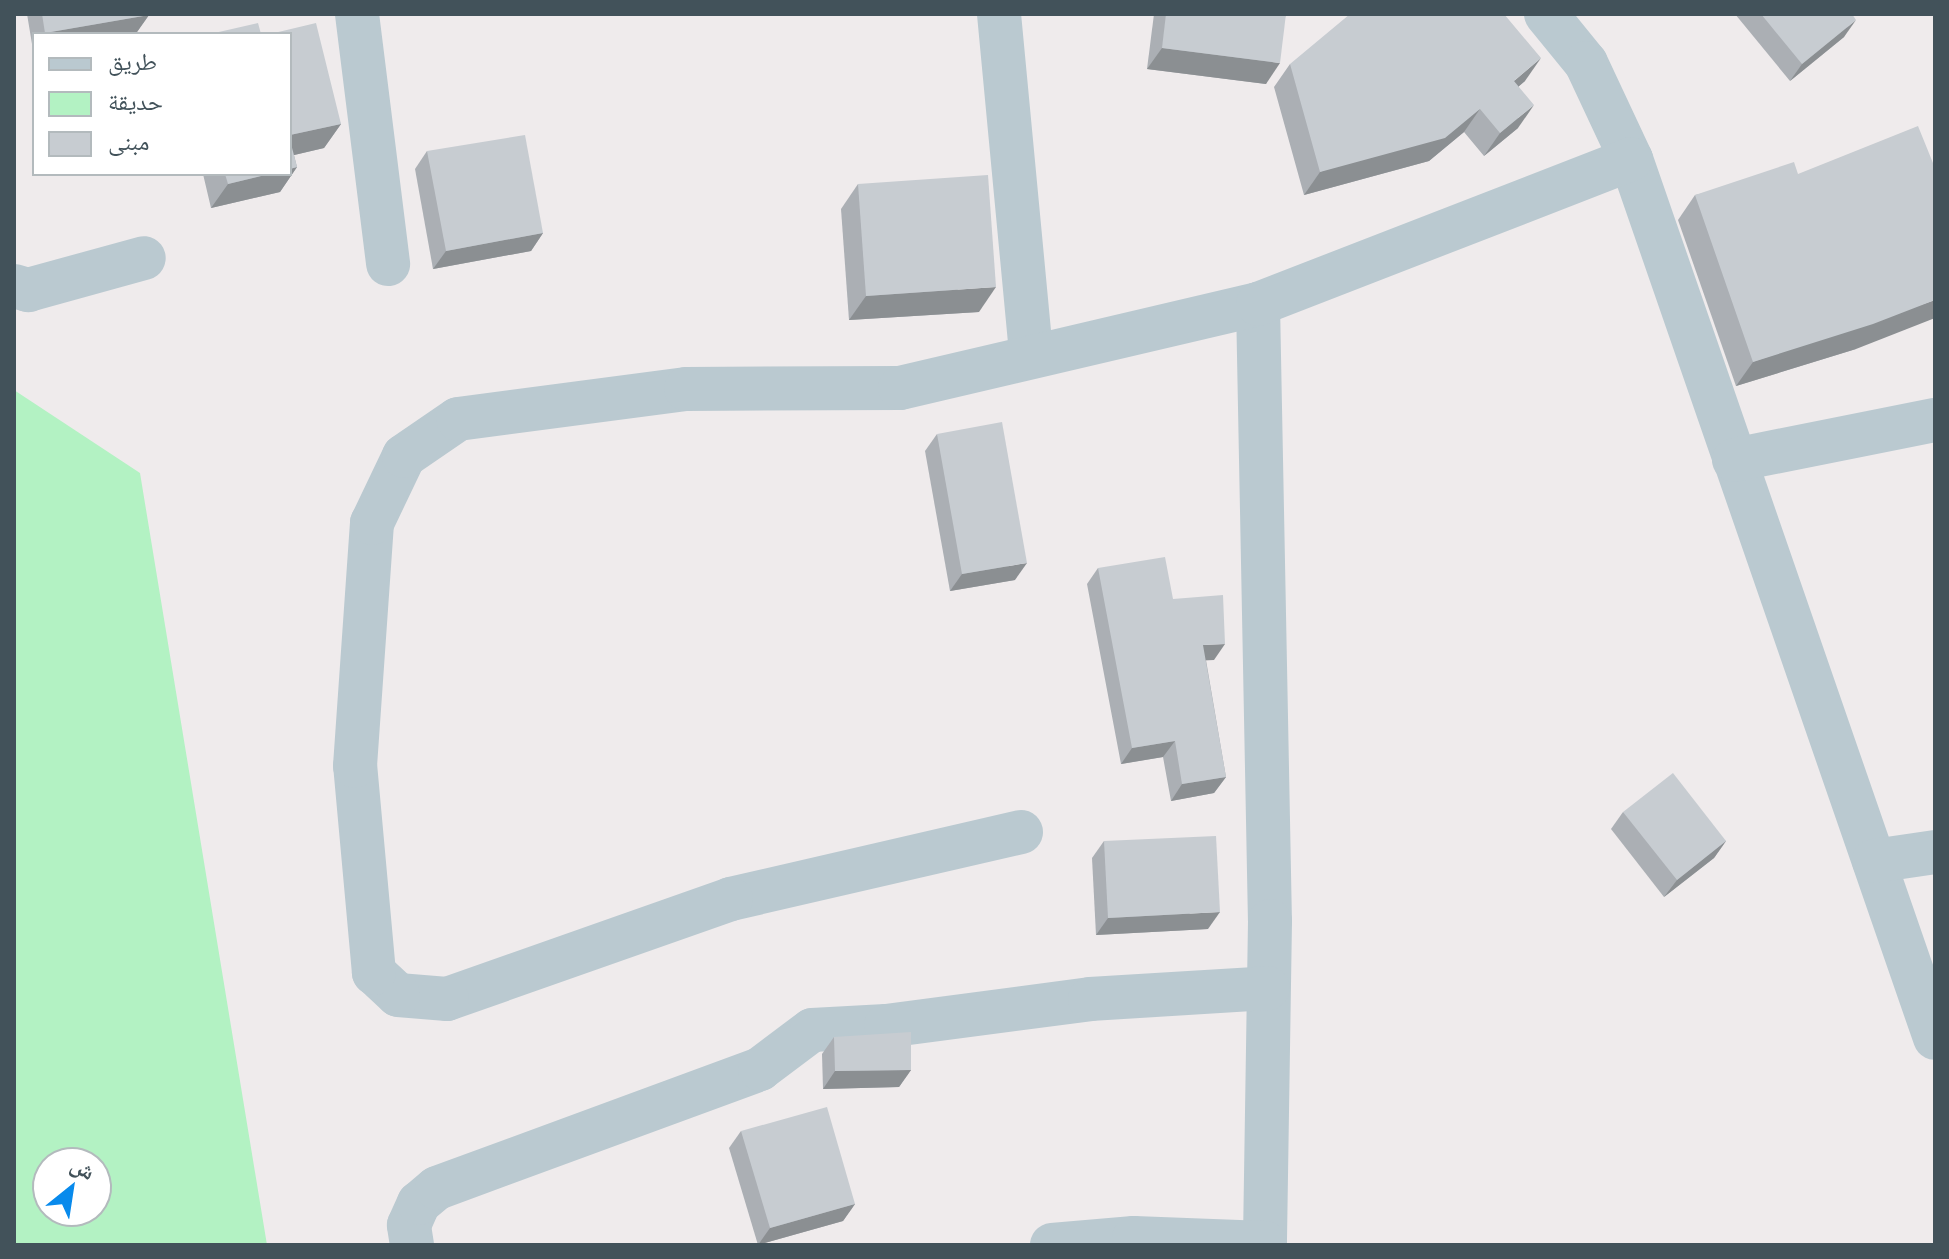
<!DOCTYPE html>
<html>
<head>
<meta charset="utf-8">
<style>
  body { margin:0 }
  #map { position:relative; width:1949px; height:1259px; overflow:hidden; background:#efebec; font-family:"Archivo Narrow","Noto Naskh Arabic",sans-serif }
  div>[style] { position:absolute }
  .green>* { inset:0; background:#b3f2c3 }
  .minor>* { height:44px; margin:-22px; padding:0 22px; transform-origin:22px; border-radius:22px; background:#bac9d0 }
  .wall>* { inset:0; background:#abafb4 }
  .shaded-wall>* { inset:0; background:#8b8f92 }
  .building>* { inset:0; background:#c7ccd1 }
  span { translate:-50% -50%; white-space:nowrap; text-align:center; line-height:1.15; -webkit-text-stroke:6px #fff; paint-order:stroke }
  .frame { position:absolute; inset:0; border:16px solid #42525a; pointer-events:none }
  .legend { position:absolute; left:32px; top:32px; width:260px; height:144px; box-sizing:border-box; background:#fff; border:2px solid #b3babd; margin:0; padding:10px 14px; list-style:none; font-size:24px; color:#42525a }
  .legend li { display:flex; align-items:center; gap:16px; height:40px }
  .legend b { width:40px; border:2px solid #b3babd }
  .north { position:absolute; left:32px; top:1147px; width:80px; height:80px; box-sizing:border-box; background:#fff; border:2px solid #b3babd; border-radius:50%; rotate:30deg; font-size:22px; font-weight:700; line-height:32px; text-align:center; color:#42525a }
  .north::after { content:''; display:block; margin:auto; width:28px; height:36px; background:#088aec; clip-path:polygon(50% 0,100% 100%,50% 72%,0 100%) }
</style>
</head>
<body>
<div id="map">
  <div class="green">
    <i style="clip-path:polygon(evenodd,14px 390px,140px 473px,267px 1245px,14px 1245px,14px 390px,48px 1163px,96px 1163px,96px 1211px,48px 1211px,48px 1163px)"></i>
  </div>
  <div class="minor">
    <i style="left:357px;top:14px;width:252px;rotate:82.9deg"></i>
    <i style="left:999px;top:14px;width:342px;rotate:84.6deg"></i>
    <i style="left:1546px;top:14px;width:63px;rotate:50.8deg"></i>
    <i style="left:1586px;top:63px;width:106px;rotate:64.9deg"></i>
    <i style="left:1631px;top:159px;width:930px;rotate:70.92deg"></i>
    <i style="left:14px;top:286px;width:15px;rotate:16deg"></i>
    <i style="left:28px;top:290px;width:120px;rotate:-15.4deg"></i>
    <i style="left:1258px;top:304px;width:617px;rotate:88.89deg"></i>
    <i style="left:1270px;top:921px;width:324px;rotate:90.9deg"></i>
    <i style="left:1734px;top:460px;width:205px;rotate:-11.3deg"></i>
    <i style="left:1021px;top:832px;width:298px;rotate:167deg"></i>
    <i style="left:731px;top:899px;width:301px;rotate:160.6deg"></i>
    <i style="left:447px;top:999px;width:49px;rotate:-175.3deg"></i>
    <i style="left:398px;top:995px;width:33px;rotate:-137deg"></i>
    <i style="left:374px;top:973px;width:208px;rotate:-95.2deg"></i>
    <i style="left:355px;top:766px;width:244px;rotate:-86deg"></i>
    <i style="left:372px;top:523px;width:74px;rotate:-64.5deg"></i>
    <i style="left:404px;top:456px;width:65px;rotate:-34.4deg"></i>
    <i style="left:458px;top:419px;width:230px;rotate:-7.5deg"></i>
    <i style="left:686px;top:389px;width:214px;rotate:-0.3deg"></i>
    <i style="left:900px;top:388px;width:368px;rotate:-13.2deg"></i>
    <i style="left:1258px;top:304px;width:400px;rotate:-21.2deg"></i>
    <i style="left:1874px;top:861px;width:62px;rotate:-8.4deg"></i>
    <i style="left:412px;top:1245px;width:20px;rotate:-99deg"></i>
    <i style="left:409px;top:1225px;width:24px;rotate:-66deg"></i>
    <i style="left:419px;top:1203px;width:23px;rotate:-40deg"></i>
    <i style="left:437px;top:1188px;width:344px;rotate:-20.2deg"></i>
    <i style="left:760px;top:1069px;width:65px;rotate:-36.9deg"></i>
    <i style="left:812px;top:1030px;width:74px;rotate:-3.1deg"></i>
    <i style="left:886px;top:1026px;width:206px;rotate:-7.5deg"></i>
    <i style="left:1090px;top:999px;width:178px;rotate:-3.5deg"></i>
    <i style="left:1052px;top:1245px;width:82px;rotate:-4.9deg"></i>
    <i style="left:1134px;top:1238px;width:131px;rotate:2.2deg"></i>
  </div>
  <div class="wall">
    <i style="clip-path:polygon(27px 14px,149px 14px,149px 15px,137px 32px,125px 34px,34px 34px,34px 50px,33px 50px)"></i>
    <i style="clip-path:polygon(1154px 14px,1286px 14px,1266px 84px,1147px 69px)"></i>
    <i style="clip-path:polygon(1735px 14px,1852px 14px,1844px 37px,1790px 81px)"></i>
    <i style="clip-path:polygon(290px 34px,341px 124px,324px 148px,294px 155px,297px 167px,280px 192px,211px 208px,203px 174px,290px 174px)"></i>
    <i style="clip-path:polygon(1290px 64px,1525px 81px,1519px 86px,1518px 128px,1484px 156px,1464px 132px,1429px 161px,1304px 195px,1274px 87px)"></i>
    <i style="clip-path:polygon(427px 151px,543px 233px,531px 251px,433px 269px,415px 169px)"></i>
    <i style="clip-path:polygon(1798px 174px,1856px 349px,1736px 386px,1678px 220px,1695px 195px)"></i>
    <i style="clip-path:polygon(858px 184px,979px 312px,849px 320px,841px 209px)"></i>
    <i style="clip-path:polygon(937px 434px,1015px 580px,950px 591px,925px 451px)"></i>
    <i style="clip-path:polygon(1098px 568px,1173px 599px,1214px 660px,1206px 660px,1226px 777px,1214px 793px,1171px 801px,1163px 757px,1121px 764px,1087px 584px)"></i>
    <i style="clip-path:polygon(1623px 812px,1726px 841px,1714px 858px,1664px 897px,1611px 829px)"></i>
    <i style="clip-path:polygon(1104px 841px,1208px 929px,1096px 935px,1092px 858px)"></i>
    <i style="clip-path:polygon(834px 1037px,911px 1070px,899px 1087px,823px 1089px,822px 1054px)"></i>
    <i style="clip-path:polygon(741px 1131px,855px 1204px,843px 1221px,758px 1245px,729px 1148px)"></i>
  </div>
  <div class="shaded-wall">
    <i style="clip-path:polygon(149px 15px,137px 32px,125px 34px,44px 34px,45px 33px)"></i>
    <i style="clip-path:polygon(1856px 20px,1844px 37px,1790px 81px,1802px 64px)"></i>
    <i style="clip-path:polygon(1162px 48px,1280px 63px,1266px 84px,1147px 69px)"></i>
    <i style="clip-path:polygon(1541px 58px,1525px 81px,1498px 104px,1514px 81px)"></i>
    <i style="clip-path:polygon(1534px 105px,1518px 128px,1484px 156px,1500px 133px)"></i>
    <i style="clip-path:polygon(1480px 109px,1464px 132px,1429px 161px,1304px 195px,1320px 172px)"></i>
    <i style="clip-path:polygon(341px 124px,324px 148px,290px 156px,290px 135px)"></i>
    <i style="clip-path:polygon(297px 167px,280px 192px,211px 208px,228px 184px,269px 174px,290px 174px,290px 169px)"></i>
    <i style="clip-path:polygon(543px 233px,531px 251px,433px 269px,446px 251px)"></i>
    <i style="clip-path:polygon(996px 287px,979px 312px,849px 320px,866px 296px)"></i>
    <i style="clip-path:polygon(1935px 300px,1935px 318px,1856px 349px,1736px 386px,1753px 362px)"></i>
    <i style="clip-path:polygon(1027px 563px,1015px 580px,950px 591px,962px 574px)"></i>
    <i style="clip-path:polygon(1225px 644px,1214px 660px,1192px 661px,1203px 645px)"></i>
    <i style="clip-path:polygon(1175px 741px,1163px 757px,1121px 764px,1132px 748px)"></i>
    <i style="clip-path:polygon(1226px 777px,1214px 793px,1171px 801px,1182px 784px)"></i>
    <i style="clip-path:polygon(1726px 841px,1714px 858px,1664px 897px,1677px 880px)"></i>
    <i style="clip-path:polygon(1220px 912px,1208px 929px,1096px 935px,1108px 918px)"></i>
    <i style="clip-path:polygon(911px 1070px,899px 1087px,823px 1089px,835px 1071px)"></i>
    <i style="clip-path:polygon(855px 1204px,843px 1221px,758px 1245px,770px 1228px)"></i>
  </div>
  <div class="building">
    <i style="clip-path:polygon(42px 14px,149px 14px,149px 15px,45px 33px)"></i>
    <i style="clip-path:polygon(1166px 14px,1286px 14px,1280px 63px,1162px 48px)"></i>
    <i style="clip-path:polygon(1350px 14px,1504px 14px,1541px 58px,1514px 81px,1534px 105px,1500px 133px,1480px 109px,1445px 138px,1320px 172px,1290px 64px)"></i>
    <i style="clip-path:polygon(1761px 14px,1852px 14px,1856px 20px,1802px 64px)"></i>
    <i style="clip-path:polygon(258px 23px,261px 34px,210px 34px)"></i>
    <i style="clip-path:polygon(316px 23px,341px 124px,290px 135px,290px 34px,270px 34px)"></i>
    <i style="clip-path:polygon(1918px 126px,1935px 168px,1935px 300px,1873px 324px,1753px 362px,1695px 195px,1794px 162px,1798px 174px)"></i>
    <i style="clip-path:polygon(525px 135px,543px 233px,446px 251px,427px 151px)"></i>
    <i style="clip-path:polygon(290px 140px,297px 167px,290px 169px)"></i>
    <i style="clip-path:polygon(225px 174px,269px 174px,228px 184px)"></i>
    <i style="clip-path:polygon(988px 175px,996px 287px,866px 296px,858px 184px)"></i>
    <i style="clip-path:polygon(1002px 422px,1027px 563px,962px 574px,937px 434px)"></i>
    <i style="clip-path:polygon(1165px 557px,1173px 599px,1223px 595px,1225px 644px,1203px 645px,1226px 777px,1182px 784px,1175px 741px,1132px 748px,1098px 568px)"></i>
    <i style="clip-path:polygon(1673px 773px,1726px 841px,1677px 880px,1623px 812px)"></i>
    <i style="clip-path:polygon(1216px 836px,1220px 912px,1108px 918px,1104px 841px)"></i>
    <i style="clip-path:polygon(911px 1032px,911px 1070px,835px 1071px,834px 1037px)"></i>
    <i style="clip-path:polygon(827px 1107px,855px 1204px,770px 1228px,741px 1131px)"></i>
  </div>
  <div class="frame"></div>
  <ul class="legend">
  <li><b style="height:10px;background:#bac9d0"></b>طريق</li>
  <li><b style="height:22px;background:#b3f2c3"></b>حديقة</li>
  <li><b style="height:22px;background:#c7ccd1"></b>مبنى</li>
  </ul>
  <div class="north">ش</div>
</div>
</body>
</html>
